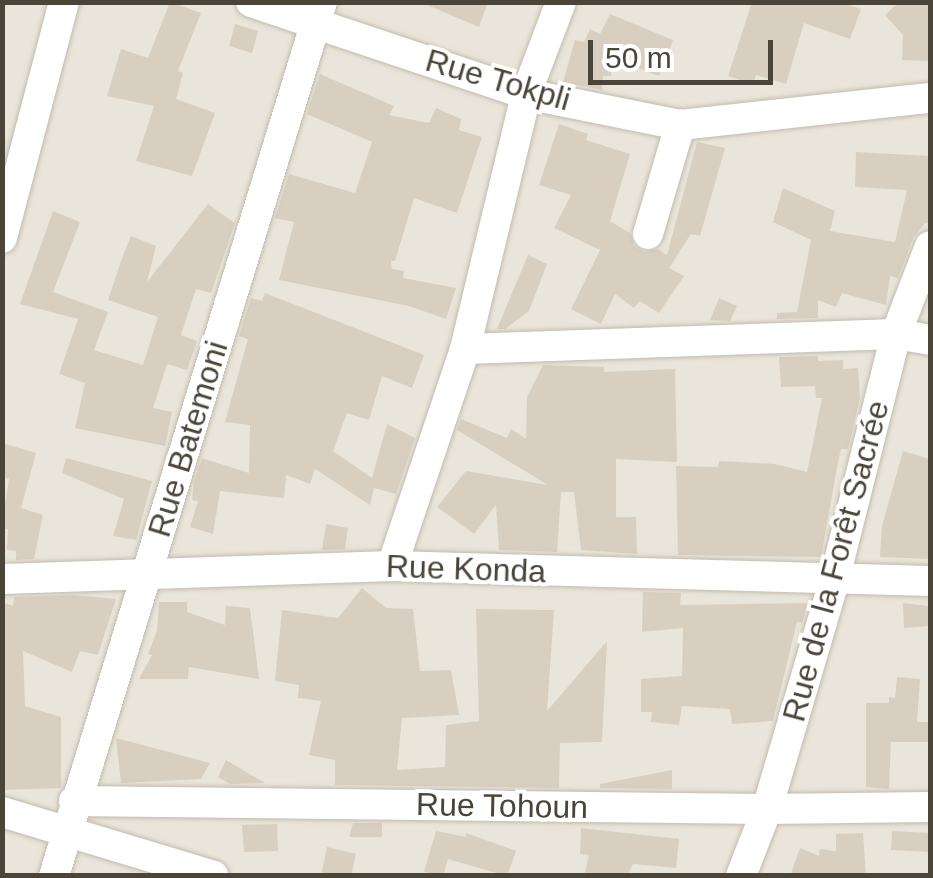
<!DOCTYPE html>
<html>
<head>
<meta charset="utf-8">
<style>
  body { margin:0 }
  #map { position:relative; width:933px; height:878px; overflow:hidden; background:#f6f3ec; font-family:Helvetica,sans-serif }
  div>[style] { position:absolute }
  .residential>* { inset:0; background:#eae5da }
  .building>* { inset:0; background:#d8cfc1 }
  .roads { filter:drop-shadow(0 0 2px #c2bbae) drop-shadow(0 0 2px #c2bbae) }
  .minor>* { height:30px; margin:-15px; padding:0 15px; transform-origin:15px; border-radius:15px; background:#fff }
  span { translate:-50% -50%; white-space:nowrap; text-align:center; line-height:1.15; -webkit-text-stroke:8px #fff; paint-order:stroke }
  .street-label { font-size:32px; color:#4b4439 }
  .frame { position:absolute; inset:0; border:5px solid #4b4439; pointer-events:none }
  .scale { position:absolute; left:588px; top:40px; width:185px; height:45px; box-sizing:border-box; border:5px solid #4b4439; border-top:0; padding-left:12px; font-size:30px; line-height:35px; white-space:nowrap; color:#4b4439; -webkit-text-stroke:8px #fff; paint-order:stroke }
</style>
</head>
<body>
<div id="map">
  <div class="residential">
    <i style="clip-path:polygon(3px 3px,930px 3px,930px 875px,3px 875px)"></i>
  </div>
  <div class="building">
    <i style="clip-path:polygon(170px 2px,201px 13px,178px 71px,183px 73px,176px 99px,215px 113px,192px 176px,136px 161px,154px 106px,107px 96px,121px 49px,148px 58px)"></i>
    <i style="clip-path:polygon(420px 2px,488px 2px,479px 27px)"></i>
    <i style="clip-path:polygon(752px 2px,841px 2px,861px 9px,850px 39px,804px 23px,786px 84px,756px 75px,753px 84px,728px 76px)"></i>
    <i style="clip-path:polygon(899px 2px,930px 2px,930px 61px,902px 60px,903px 35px,885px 15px)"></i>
    <i style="clip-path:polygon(610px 14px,673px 40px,659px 76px,612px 58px,611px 76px,603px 76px,602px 90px,563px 82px,575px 40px,584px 42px,590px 29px,600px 34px)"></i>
    <i style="clip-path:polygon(235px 24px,258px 31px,252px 53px,229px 46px)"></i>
    <i style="clip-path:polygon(320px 74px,394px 106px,389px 115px,429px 123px,436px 108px,461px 119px,459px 130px,482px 137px,457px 213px,414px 198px,395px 261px,391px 261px,392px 269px,404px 271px,403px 278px,456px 288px,446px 319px,409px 306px,279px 280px,294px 222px,275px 218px,289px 174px,355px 193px,372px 142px,307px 114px)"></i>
    <i style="clip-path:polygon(559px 124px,588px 134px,586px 140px,630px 154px,610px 221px,630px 233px,634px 246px,644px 252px,658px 249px,667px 255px,697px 142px,725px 148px,700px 236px,691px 234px,669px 268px,684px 276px,659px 313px,640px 301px,634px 308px,615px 294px,601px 324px,571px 309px,600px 250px,554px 228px,571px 195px,539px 185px)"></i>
    <i style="clip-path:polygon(856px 152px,930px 156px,930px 224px,925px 223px,913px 238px,898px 278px,890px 276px,886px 305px,842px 293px,836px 307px,818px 300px,818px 318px,777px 319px,777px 313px,797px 312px,811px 240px,773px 222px,783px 188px,835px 211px,830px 231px,895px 242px,907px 190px,855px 187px)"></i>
    <i style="clip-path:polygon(208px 204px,235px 223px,211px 293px,196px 289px,181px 335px,197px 341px,187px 370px,167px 364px,153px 408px,172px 412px,165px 446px,75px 428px,85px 383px,59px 374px,78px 319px,20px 304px,53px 211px,80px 222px,53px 292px,108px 312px,94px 350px,143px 365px,158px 317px,108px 300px,122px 258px,131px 236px,156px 246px,147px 282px)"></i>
    <i style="clip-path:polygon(528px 255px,547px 264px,529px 311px,505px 329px,497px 329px)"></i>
    <i style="clip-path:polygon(265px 293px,424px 355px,412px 388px,382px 376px,369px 420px,347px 413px,333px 451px,372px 478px,387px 424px,415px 438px,396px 494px,374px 488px,370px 505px,315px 469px,310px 484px,286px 475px,284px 498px,220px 491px,213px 534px,190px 527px,198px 501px,192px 500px,194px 483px,202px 458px,249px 473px,250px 425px,225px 422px,248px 339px,239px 336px,251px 298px,262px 301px)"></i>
    <i style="clip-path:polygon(719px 298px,737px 306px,730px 321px,710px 320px)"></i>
    <i style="clip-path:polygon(818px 356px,818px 361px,843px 360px,843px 369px,858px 368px,860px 398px,848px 449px,841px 449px,838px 462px,821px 557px,678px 555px,676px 466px,718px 467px,719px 461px,775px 464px,807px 472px,822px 398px,816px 398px,815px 386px,781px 387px,779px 357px)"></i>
    <i style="clip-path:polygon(543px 365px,604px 367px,604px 372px,675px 369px,677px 462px,616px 459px,616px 517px,636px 517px,637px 554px,581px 550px,574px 492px,561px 492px,557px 552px,499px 550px,496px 505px,474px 534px,437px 507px,466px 471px,548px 485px,457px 430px,461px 419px,507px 438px,511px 429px,526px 439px,527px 397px)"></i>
    <i style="clip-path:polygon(2px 443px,36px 453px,21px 508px,43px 515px,34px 559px,16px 560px,16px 551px,7px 550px,8px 529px,2px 528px,2px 523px,9px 479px,2px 477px)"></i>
    <i style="clip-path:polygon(903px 451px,930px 459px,930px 559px,880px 557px,882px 526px)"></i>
    <i style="clip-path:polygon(66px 458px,152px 481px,136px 540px,113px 536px,124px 499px,62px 473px)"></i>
    <i style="clip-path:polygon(326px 524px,348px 528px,345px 549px,322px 550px)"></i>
    <i style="clip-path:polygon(362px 588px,386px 608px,413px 609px,420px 671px,451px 670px,459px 715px,402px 718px,397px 770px,445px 767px,446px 725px,479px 721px,476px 609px,554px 610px,547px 711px,607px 641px,602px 742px,560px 743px,559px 788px,335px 785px,335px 760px,309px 755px,321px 701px,298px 698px,299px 685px,275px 681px,282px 610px,338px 618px)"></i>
    <i style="clip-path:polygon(643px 592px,681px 593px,680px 605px,808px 603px,802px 623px,797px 622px,773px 721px,732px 724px,730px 709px,682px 706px,679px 725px,651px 722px,652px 712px,641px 712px,641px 679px,682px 676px,683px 628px,642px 632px)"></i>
    <i style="clip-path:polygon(74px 595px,116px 599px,98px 655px,80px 651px,72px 672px,23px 651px,25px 706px,61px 717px,61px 788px,4px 790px,2px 602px,13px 606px,14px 597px)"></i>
    <i style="clip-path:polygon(159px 602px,187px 602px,187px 612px,225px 625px,226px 606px,250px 608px,259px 679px,189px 667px,188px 679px,139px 679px,152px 655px,148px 654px,157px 631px)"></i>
    <i style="clip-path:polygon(903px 603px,929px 606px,929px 626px,904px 628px)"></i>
    <i style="clip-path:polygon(897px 677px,920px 679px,917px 722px,930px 722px,930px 742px,891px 742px,889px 789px,866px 787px,866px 703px,889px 703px,889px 697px,895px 698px)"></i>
    <i style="clip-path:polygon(116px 738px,210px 763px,201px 779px,121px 783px)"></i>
    <i style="clip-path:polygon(226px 760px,265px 783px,230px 784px,218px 777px)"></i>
    <i style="clip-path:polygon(672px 770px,672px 789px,600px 788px,600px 784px)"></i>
    <i style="clip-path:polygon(353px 823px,382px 823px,382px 837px,349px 837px)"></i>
    <i style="clip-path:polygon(277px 824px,278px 851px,244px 852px,242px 825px)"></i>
    <i style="clip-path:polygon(581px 828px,679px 839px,676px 868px,633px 864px,627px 876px,584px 876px,589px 855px,580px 854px)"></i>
    <i style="clip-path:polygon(436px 831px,466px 837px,466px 833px,516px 851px,507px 876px,448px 859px,443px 876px,424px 872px)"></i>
    <i style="clip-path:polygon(892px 831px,930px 833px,930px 852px,891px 850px)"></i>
    <i style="clip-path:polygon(863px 833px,866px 876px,790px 876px,800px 848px,819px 856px,820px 849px,836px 851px,836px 834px)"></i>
    <i style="clip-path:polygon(327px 847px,356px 854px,351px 876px,321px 876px)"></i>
  </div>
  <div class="roads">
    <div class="minor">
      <i style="left:251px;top:2px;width:290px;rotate:18.5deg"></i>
      <i style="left:526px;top:94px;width:157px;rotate:11.4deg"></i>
      <i style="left:680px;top:125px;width:251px;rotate:-6.2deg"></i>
      <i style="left:648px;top:234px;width:114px;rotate:-73.6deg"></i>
      <i style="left:2px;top:238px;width:244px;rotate:-75.3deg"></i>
      <i style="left:465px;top:349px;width:431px;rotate:-2deg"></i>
      <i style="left:896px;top:334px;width:35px;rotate:10deg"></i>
      <i style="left:392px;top:566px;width:229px;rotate:-71.4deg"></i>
      <i style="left:465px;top:349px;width:262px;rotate:-76.5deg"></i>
      <i style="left:526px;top:94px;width:98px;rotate:-69.2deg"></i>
      <i style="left:2px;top:579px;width:390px;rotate:-1.9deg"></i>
      <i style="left:392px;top:566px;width:538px;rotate:1.6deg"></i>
      <i style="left:74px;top:801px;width:693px;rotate:0.66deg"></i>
      <i style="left:767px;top:809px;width:163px;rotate:-0.7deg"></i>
      <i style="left:2px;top:812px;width:221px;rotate:16.8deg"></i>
      <i style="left:54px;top:876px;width:914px;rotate:-72.95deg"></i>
      <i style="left:741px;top:876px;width:72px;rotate:-68.8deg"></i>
      <i style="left:767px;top:809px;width:238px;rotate:-73.6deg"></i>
      <i style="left:834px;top:581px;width:255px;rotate:-75.9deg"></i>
      <i style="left:896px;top:334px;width:94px;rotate:-68.9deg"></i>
    </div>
  </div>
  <div class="street-label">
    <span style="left:498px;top:80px;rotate:16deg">Rue Tokpli</span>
    <span style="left:188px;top:439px;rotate:-73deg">Rue Batemoni</span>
    <span style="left:836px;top:561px;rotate:-75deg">Rue de la Forêt Sacrée</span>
    <span style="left:466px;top:569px;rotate:2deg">Rue Konda</span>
    <span style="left:502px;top:806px;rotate:1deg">Rue Tohoun</span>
  </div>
  <div class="frame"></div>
  <div class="scale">50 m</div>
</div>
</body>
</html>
